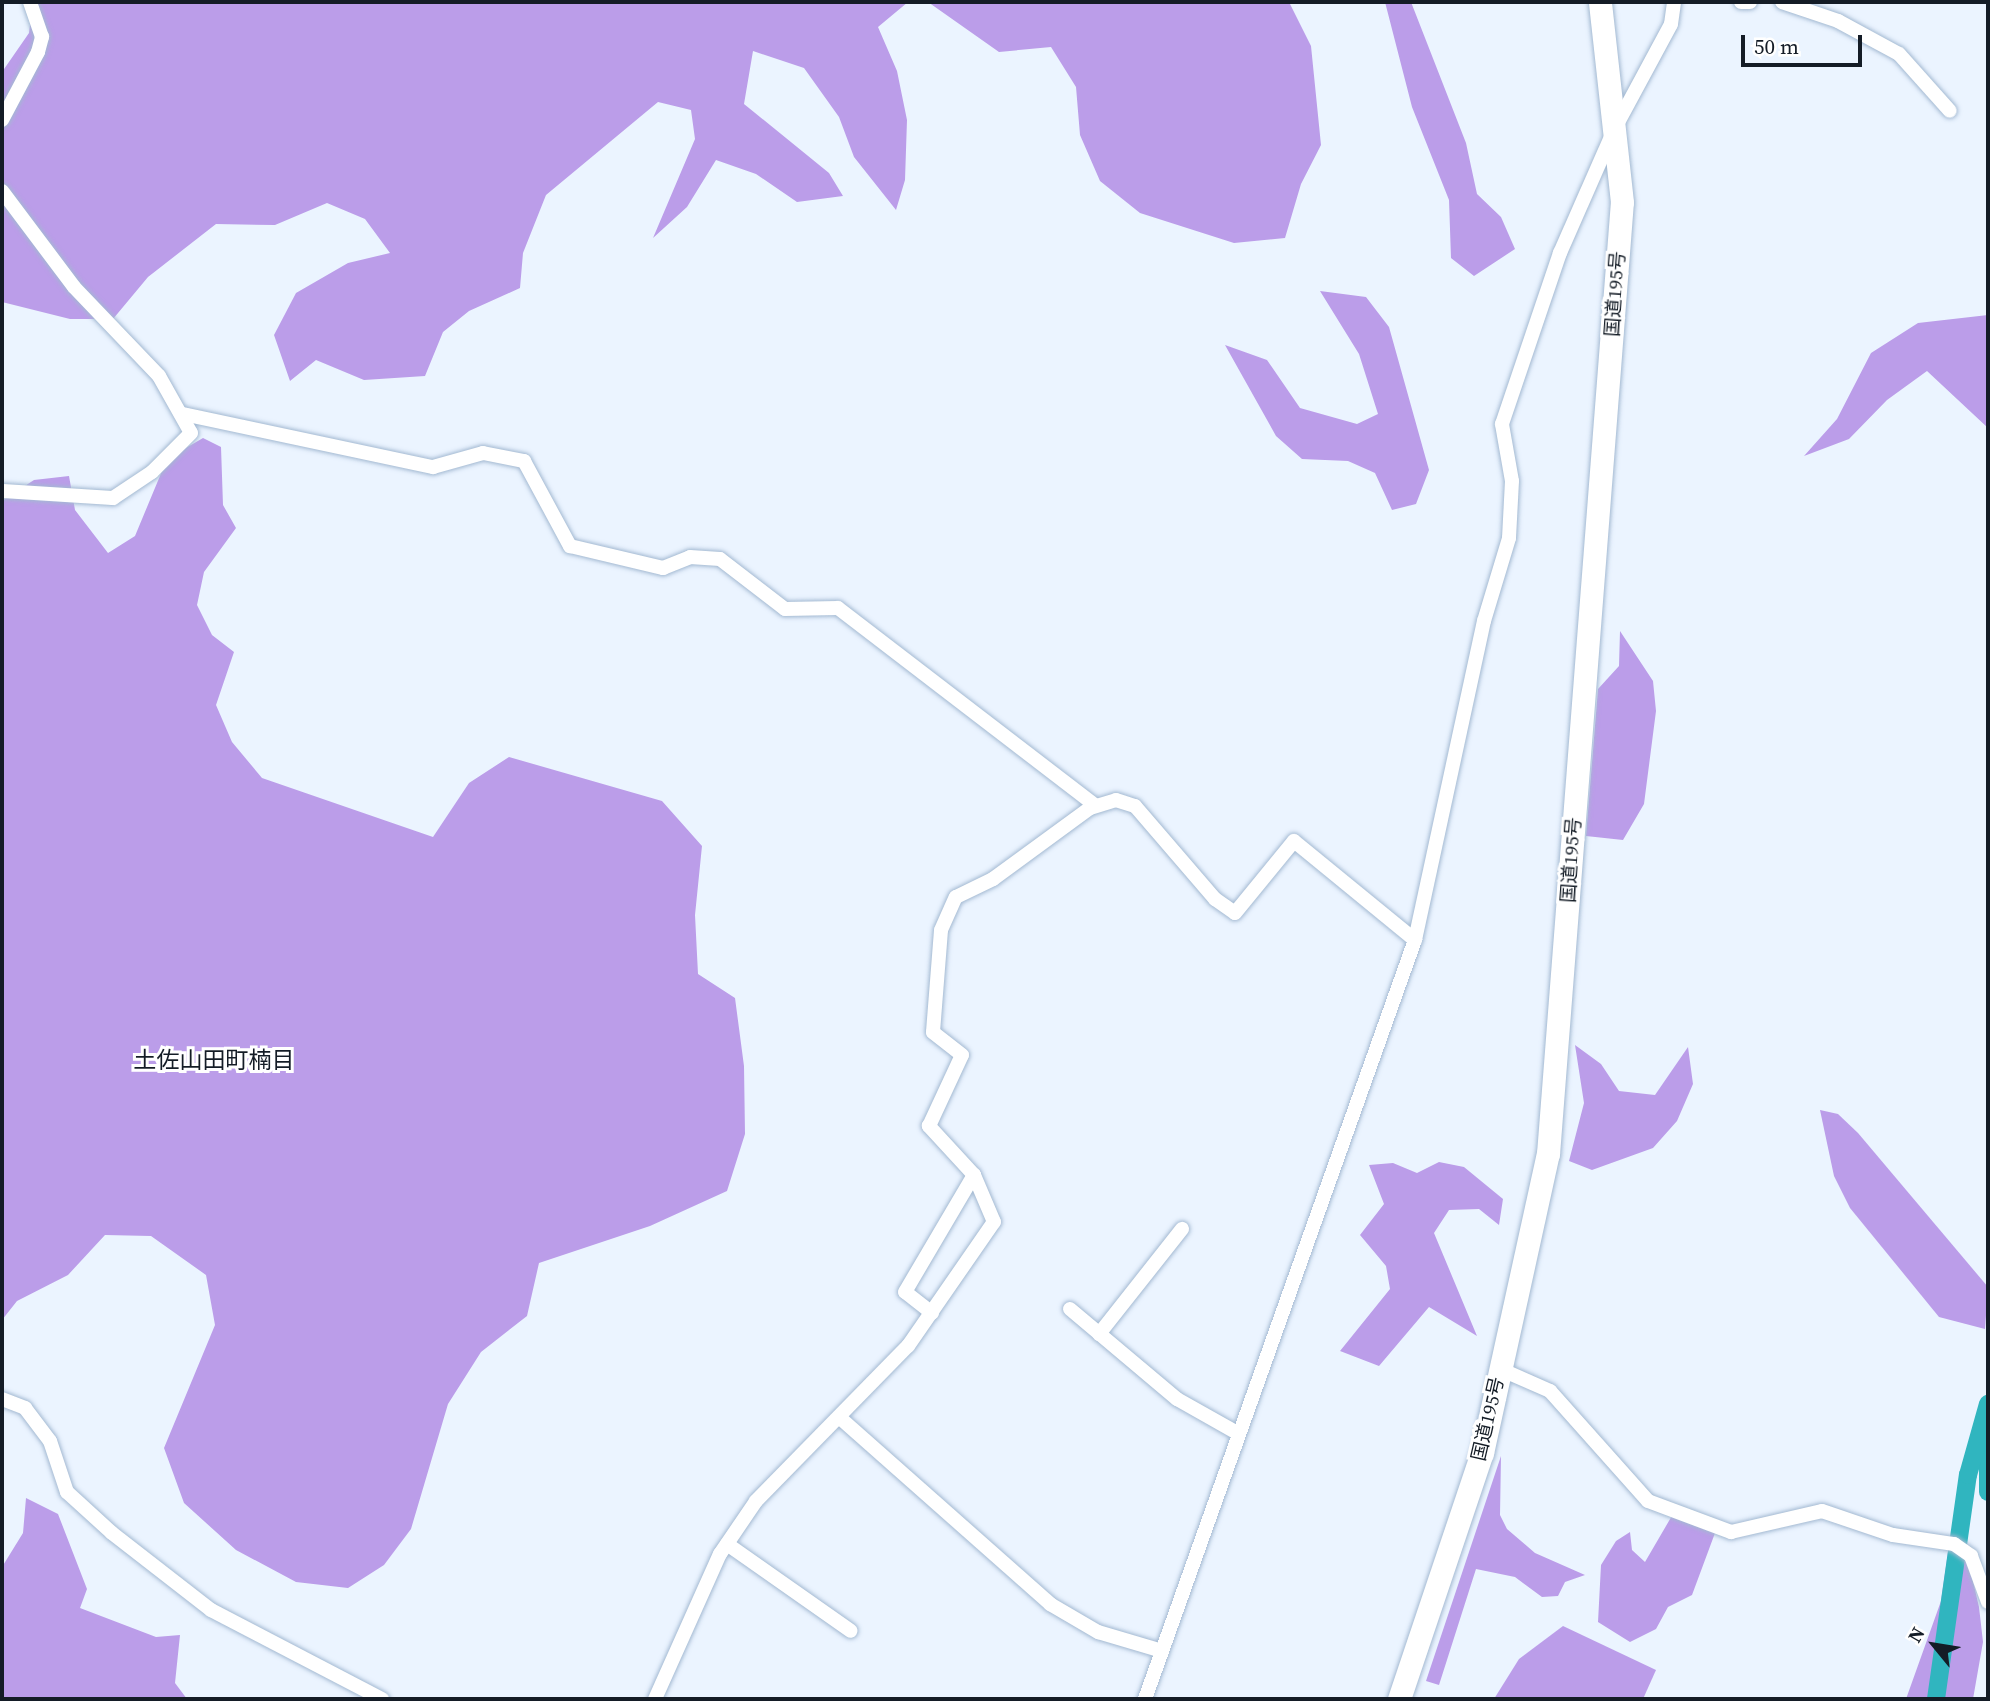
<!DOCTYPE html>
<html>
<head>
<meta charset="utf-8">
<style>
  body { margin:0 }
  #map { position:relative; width:1990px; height:1701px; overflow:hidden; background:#ebf4ff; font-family:"Source Serif 4","Noto Sans JP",serif }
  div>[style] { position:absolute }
  .forest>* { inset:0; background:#bb9de9 }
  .canal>* { height:18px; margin:-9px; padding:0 9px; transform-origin:9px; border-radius:9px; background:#30b5bf }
  .roads { filter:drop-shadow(0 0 2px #a3b9d2) drop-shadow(0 0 2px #a3b9d2) }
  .minor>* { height:14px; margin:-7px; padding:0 7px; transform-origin:7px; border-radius:7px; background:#fff }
  .trunk>* { height:23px; margin:-11.5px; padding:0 11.5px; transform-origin:11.5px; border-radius:11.5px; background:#fff }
  span { translate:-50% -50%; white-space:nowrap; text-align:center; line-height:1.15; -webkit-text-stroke:6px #fff; paint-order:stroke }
  .street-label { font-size:19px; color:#141c26 }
  .quarter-label { font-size:23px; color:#141c26 }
  .frame { position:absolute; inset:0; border:4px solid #141c26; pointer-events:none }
  .north { position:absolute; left:1899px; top:1610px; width:70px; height:70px; -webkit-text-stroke:5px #fff; paint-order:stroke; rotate:300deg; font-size:19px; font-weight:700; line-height:28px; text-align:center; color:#141c26 }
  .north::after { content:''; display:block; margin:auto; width:24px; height:32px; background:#141c26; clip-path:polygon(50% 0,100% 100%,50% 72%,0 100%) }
  .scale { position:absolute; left:1741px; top:35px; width:121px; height:32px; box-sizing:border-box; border:4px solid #141c26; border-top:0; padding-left:9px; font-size:21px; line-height:24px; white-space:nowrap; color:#141c26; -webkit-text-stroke:5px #fff; paint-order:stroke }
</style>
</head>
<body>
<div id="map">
  <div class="forest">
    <i style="clip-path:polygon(33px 2px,908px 2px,878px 27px,897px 71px,907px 120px,905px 180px,896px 210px,854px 157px,839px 117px,804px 68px,753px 51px,744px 104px,829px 173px,843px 196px,797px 202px,756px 174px,716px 160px,687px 207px,653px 238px,695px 139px,691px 110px,658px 102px,546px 195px,523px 253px,520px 288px,469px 311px,443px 332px,425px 376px,364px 380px,316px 360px,290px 381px,274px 335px,296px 293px,348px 263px,390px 253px,365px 219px,327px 203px,275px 225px,216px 224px,148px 277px,113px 319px,70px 319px,2px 302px,2px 72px,29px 33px)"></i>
    <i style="clip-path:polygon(928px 2px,1289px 2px,1311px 46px,1321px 145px,1301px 184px,1285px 238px,1234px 243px,1140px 213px,1100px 181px,1080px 135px,1076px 87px,1051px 47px,999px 52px)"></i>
    <i style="clip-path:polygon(1385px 2px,1411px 2px,1466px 143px,1477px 194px,1501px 217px,1515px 249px,1474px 276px,1451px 258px,1449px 200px,1412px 107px)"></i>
    <i style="clip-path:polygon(1320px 291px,1366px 297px,1389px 327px,1429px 470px,1416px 504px,1392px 510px,1375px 473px,1348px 461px,1302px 459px,1276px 436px,1225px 345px,1267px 360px,1300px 408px,1357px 424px,1378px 414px,1359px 354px)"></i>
    <i style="clip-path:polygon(1988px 315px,1988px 428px,1927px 371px,1887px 400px,1849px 439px,1804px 456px,1837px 419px,1871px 353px,1918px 323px)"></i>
    <i style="clip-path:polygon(203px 438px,221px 447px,223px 505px,236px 528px,204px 572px,197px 605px,212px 635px,234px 652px,216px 705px,232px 742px,262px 778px,433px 837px,469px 783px,509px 757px,662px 801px,702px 846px,695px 915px,698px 974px,735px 998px,744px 1066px,745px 1134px,727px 1191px,650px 1226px,539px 1263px,527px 1316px,481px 1352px,448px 1404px,411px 1529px,384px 1565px,348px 1588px,296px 1582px,236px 1550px,184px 1503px,164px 1448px,215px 1325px,206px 1275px,151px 1236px,105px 1235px,68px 1275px,17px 1301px,2px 1320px,2px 501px,34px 480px,69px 476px,75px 510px,108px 553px,135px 536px,167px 459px)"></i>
    <i style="clip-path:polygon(1620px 631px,1653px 681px,1656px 711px,1644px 804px,1623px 840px,1586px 836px,1598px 689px,1619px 666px)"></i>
    <i style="clip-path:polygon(1575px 1045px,1601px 1064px,1619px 1091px,1655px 1095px,1688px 1047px,1693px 1084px,1677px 1121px,1653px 1148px,1592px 1170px,1569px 1161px,1584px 1103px)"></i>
    <i style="clip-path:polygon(1820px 1110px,1838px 1114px,1858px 1133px,1988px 1287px,1985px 1329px,1939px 1317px,1850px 1208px,1834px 1176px)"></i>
    <i style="clip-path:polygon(1439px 1162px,1464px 1167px,1503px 1199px,1499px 1225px,1479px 1209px,1449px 1210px,1434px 1233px,1477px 1336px,1429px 1307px,1379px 1366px,1340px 1351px,1390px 1289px,1386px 1266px,1360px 1235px,1384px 1204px,1369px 1165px,1393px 1163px,1417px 1173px)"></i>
    <i style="clip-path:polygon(1501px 1456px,1500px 1515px,1507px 1529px,1535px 1553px,1585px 1575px,1565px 1582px,1558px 1596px,1542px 1597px,1515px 1577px,1476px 1569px,1439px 1685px,1426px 1681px)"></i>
    <i style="clip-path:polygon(26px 1498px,58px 1514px,87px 1589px,80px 1608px,156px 1637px,180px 1635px,175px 1683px,187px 1699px,2px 1699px,2px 1567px,23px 1533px)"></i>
    <i style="clip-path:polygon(1673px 1514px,1715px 1533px,1692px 1595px,1668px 1607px,1656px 1629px,1630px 1642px,1598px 1622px,1601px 1565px,1616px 1541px,1630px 1532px,1632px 1550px,1645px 1562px)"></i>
    <i style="clip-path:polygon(1948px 1552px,1969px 1564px,1979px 1607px,1983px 1642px,1973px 1699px,1906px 1699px,1941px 1601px)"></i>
    <i style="clip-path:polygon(1563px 1626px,1656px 1670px,1643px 1699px,1494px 1699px,1519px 1659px)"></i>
  </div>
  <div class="canal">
    <i style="left:1988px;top:1447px;width:45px;rotate:90deg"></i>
    <i style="left:1936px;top:1699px;width:226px;rotate:-81.9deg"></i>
    <i style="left:1968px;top:1475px;width:74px;rotate:-74.3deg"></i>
  </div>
  <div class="roads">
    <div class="minor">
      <i style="left:1741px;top:2px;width:9px"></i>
      <i style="left:1782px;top:2px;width:59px;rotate:18.7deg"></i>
      <i style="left:1838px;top:21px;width:69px;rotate:28.4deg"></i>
      <i style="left:1899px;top:54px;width:76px;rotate:48.2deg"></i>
      <i style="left:2px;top:120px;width:77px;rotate:-62.1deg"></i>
      <i style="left:38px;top:52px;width:16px;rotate:-75deg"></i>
      <i style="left:42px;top:37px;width:37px;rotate:-109deg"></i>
      <i style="left:2px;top:191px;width:120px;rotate:53.1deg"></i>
      <i style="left:74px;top:287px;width:123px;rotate:46.3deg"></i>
      <i style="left:159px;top:376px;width:65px;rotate:60.7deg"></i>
      <i style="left:191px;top:433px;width:55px;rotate:135deg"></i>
      <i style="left:152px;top:472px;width:47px;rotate:146.3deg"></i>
      <i style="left:113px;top:498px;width:111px;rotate:-176.4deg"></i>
      <i style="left:183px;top:414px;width:256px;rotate:12deg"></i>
      <i style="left:433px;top:467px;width:52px;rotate:-15.6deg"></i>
      <i style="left:483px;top:453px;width:42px;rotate:11deg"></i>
      <i style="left:524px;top:461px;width:97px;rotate:61.6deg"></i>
      <i style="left:570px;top:546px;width:96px;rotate:13.3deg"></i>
      <i style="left:663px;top:568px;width:29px;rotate:-22deg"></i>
      <i style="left:690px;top:557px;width:30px;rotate:4deg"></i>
      <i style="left:720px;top:559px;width:82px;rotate:37.6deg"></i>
      <i style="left:785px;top:609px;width:53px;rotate:-1.1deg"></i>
      <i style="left:838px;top:608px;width:324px;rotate:37.5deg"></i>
      <i style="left:1070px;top:1309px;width:140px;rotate:40.1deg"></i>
      <i style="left:1177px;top:1399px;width:71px;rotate:29.4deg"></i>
      <i style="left:932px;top:1313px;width:34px;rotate:-142deg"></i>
      <i style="left:905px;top:1292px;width:136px;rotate:-59.5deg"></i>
      <i style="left:1099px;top:1334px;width:134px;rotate:-51.7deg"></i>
      <i style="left:1500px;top:1369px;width:55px;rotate:23.7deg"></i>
      <i style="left:1550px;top:1391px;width:147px;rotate:48.3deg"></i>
      <i style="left:1648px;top:1501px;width:89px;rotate:20.5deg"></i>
      <i style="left:1731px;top:1532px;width:93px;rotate:-13deg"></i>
      <i style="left:1822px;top:1511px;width:75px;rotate:18.7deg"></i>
      <i style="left:1893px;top:1535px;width:62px;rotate:8.4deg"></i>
      <i style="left:1954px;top:1544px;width:21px;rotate:35deg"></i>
      <i style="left:1971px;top:1556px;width:49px;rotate:69.7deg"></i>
      <i style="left:2px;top:1399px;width:25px;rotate:21deg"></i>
      <i style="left:25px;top:1408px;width:41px;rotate:52.9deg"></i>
      <i style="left:50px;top:1441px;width:54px;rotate:71.6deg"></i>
      <i style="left:67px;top:1492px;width:61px;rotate:42.3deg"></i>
      <i style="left:112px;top:1533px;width:125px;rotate:37.9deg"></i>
      <i style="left:211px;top:1610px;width:193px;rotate:27.5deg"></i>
      <i style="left:840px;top:1418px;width:281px;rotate:41.5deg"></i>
      <i style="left:1050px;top:1604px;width:56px;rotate:30.3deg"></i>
      <i style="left:1098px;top:1632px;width:67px;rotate:16.5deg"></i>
      <i style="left:727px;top:1544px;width:151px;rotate:35.1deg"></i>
      <i style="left:655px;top:1699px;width:159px;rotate:-65.9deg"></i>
      <i style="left:720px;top:1554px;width:64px;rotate:-55.8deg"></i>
      <i style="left:756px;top:1501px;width:217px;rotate:-45.6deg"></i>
      <i style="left:908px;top:1346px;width:151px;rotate:-55.3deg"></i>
      <i style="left:994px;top:1222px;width:51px;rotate:-113.1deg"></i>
      <i style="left:974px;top:1175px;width:67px;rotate:-132.6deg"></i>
      <i style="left:929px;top:1126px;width:78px;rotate:-65.1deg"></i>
      <i style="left:962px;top:1055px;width:37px;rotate:-142deg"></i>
      <i style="left:933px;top:1032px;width:102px;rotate:-85.5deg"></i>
      <i style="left:941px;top:930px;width:36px;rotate:-66deg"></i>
      <i style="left:956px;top:897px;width:41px;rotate:-25.9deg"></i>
      <i style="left:993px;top:879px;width:120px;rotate:-36.2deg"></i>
      <i style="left:1090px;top:808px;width:27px;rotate:-17deg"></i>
      <i style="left:1116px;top:800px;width:20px;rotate:18deg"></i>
      <i style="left:1135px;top:806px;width:123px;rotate:49.3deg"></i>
      <i style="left:1215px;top:899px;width:24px;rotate:35deg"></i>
      <i style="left:1235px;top:913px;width:93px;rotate:-50.7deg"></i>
      <i style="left:1294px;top:841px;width:156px;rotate:39.3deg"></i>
      <i style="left:1145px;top:1699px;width:806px;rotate:-70.42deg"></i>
      <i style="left:1415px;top:940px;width:326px;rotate:-77.8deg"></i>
      <i style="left:1484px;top:621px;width:87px;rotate:-73.2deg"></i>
      <i style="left:1509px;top:538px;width:57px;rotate:-87deg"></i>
      <i style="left:1512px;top:481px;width:58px;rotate:-100deg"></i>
      <i style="left:1502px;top:424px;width:181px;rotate:-71.3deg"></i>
      <i style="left:1560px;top:253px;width:134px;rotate:-66.3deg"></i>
      <i style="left:1614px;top:130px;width:120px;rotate:-61.7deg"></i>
      <i style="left:1671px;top:24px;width:22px;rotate:-82deg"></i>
    </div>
    <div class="trunk">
      <i style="left:1399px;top:1699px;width:260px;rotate:-71.4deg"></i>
      <i style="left:1482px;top:1453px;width:306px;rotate:-77.6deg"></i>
      <i style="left:1548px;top:1154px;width:955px;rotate:-85.56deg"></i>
      <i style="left:1622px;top:202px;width:201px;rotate:-96.3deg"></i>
    </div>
  </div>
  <div class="street-label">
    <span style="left:1615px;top:294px;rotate:-86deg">国道195号</span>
    <span style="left:1571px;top:860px;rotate:-86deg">国道195号</span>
    <span style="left:1488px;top:1419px;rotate:-77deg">国道195号</span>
  </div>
  <div class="quarter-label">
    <span style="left:214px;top:1060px">土佐山田町楠目</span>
  </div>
  <div class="frame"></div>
  <div class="north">N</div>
  <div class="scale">50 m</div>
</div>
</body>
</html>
